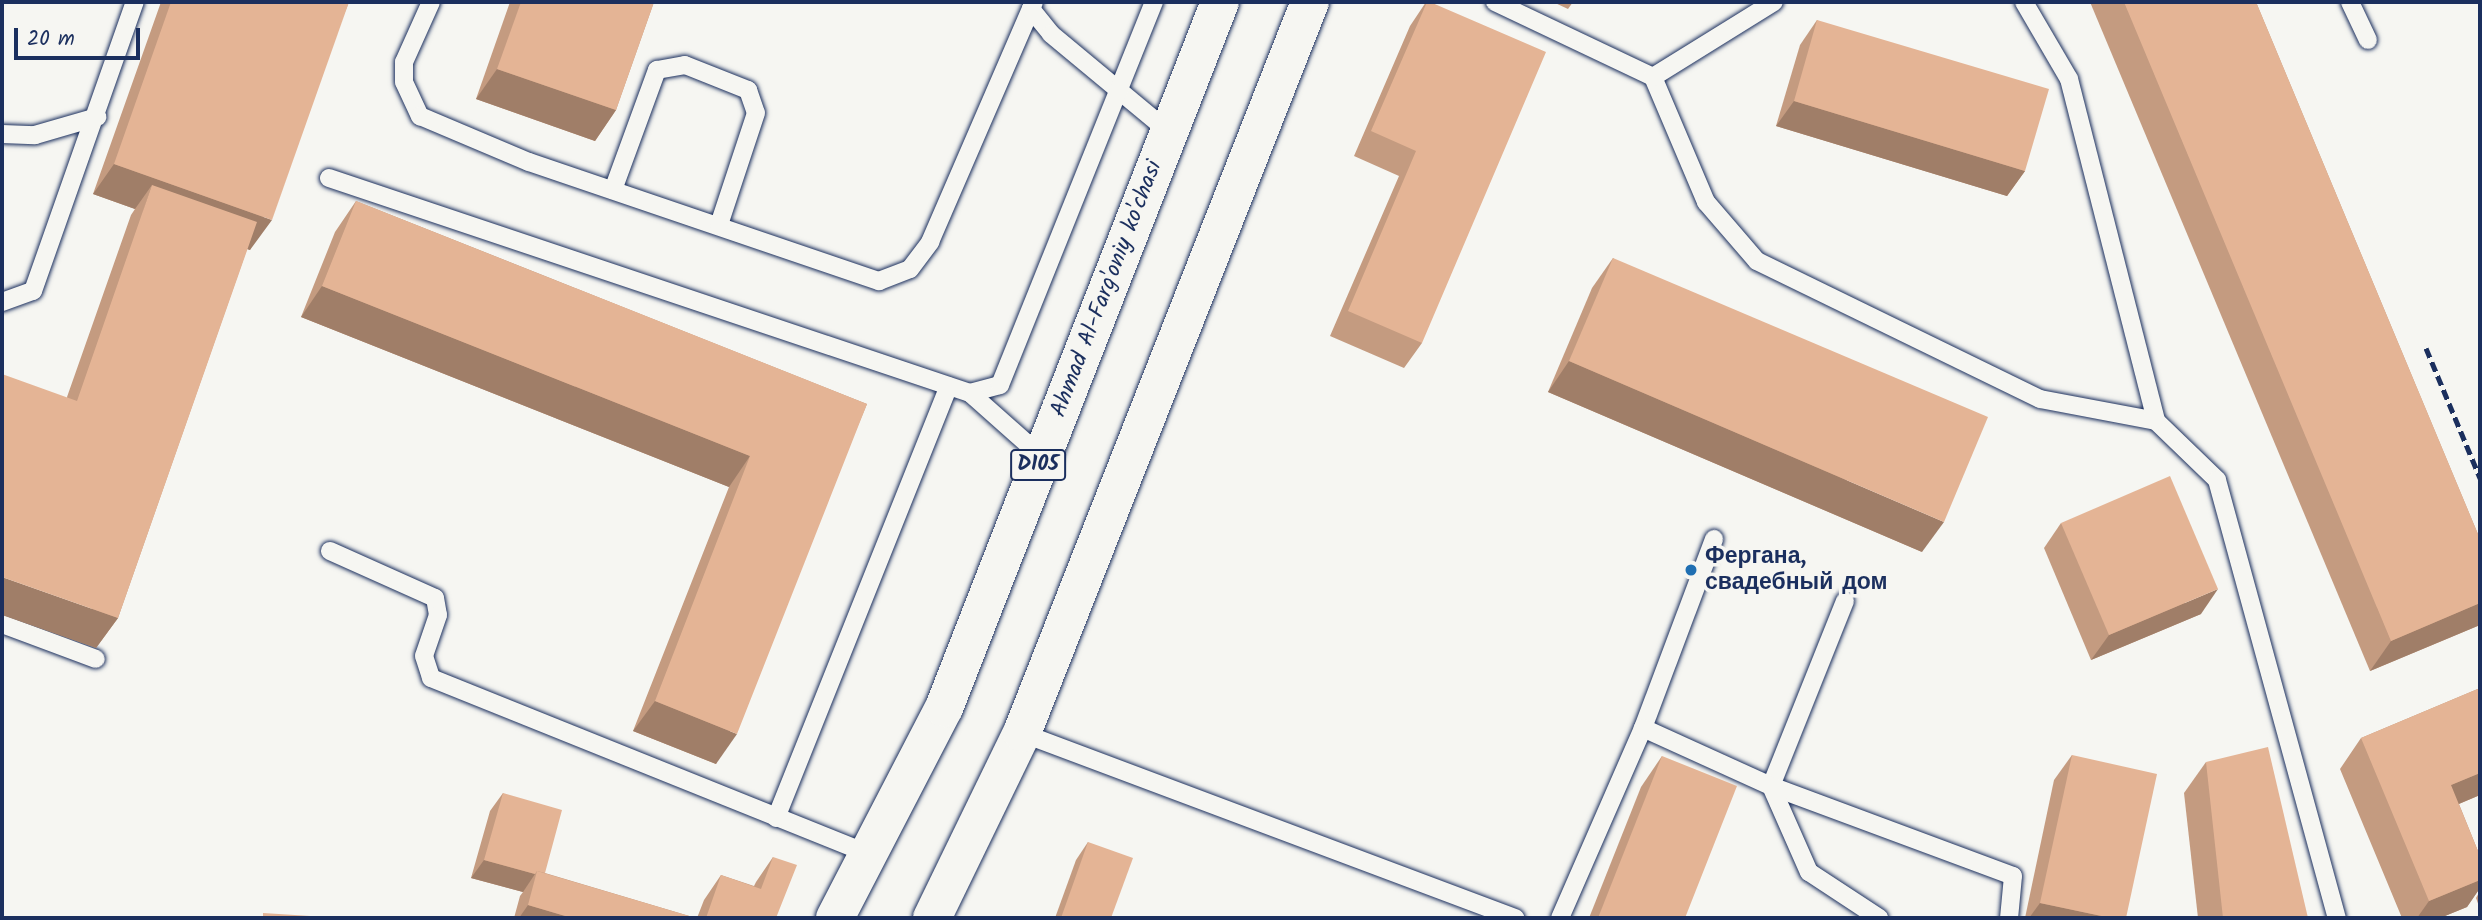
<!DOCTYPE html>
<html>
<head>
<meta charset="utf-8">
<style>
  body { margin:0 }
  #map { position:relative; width:2482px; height:920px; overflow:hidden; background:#f6f6f2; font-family:Kalam,sans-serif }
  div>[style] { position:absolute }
  .roads { filter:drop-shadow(0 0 2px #1b2f5e) drop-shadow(0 0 2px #1b2f5e) }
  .lane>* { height:18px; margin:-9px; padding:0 9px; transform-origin:9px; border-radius:9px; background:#f6f6f2 }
  .highway>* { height:38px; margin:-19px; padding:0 19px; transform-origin:19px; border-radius:19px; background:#f6f6f2 }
  .rail>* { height:5px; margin-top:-2.5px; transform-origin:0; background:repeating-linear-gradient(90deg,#1b2f5e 0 10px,transparent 0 15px) }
  .wall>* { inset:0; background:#c49b80 }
  .shaded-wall>* { inset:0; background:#a07e68 }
  .building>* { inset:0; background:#e4b495 }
  .dots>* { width:19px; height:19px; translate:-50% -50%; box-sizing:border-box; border:4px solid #f6f6f2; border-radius:50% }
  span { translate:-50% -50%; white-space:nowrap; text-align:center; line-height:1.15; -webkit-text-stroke:7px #f6f6f2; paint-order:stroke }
  .shield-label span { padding:2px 5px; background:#f6f6f2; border:2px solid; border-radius:5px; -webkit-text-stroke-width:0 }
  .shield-label { font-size:21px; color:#1b2f5e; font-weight:700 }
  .street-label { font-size:23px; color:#1b2f5e }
  .poi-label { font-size:23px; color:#1b2f5e; font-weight:700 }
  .left { translate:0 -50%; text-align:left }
  .frame { position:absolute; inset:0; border:4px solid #1b2f5e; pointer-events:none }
  .scale { position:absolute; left:14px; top:28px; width:126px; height:32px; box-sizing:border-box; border:4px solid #1b2f5e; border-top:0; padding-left:9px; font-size:21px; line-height:24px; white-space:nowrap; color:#1b2f5e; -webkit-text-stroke:5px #f6f6f2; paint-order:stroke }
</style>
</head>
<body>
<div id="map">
  <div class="roads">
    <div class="lane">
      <i style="left:431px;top:2px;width:66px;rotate:114.2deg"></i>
      <i style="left:404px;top:62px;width:20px;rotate:90deg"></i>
      <i style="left:404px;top:82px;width:38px;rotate:65deg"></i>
      <i style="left:420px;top:116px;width:118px;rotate:22.9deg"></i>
      <i style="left:529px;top:162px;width:370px;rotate:18.8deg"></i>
      <i style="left:879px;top:281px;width:33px;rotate:-21deg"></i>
      <i style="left:910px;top:269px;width:34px;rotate:-53deg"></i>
      <i style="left:930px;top:242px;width:254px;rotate:-66.6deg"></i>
      <i style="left:1034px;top:2px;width:8px;rotate:113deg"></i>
      <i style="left:1031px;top:9px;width:32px;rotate:51deg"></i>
      <i style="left:1051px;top:34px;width:152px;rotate:39.7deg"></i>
      <i style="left:1495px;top:2px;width:175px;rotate:25.4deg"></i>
      <i style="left:1653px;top:77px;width:136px;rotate:67deg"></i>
      <i style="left:1706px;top:202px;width:78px;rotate:49.2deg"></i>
      <i style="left:1757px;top:261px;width:315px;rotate:26deg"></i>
      <i style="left:2040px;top:399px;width:118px;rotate:10.7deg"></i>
      <i style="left:2156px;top:421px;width:85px;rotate:44deg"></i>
      <i style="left:2217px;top:480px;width:454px;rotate:74.7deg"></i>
      <i style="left:2024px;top:2px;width:89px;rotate:59.7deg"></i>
      <i style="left:2069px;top:79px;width:353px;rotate:75.7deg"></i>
      <i style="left:2350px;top:2px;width:42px;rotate:64.7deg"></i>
      <i style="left:1653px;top:77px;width:142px;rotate:-31.8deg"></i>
      <i style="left:2px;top:134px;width:33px;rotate:2deg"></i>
      <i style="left:35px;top:135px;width:65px;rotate:-16.2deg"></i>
      <i style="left:329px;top:178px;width:676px;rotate:18.54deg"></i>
      <i style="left:970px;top:393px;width:31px;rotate:-15deg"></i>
      <i style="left:1000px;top:385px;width:413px;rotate:-68.1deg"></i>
      <i style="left:613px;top:190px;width:128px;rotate:-69.9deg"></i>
      <i style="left:657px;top:70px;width:28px;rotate:-10deg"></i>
      <i style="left:685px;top:65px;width:68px;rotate:21.6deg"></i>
      <i style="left:748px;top:90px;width:24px;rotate:71deg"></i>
      <i style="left:756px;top:113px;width:118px;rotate:108.3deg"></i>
      <i style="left:2px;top:302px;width:33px;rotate:-20deg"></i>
      <i style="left:33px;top:291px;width:306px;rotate:-70.6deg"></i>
      <i style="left:970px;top:393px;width:95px;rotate:41.6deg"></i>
      <i style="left:330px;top:551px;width:115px;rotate:24.1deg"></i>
      <i style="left:435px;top:598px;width:17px;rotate:80deg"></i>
      <i style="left:438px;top:615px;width:43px;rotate:108.9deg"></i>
      <i style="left:424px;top:656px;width:23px;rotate:72deg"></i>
      <i style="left:431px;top:678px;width:474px;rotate:21.9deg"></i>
      <i style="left:1845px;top:601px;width:199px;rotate:111.8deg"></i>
      <i style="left:1771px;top:786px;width:258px;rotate:20.4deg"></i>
      <i style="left:2013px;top:876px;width:42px;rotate:95.4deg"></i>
      <i style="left:2px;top:624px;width:100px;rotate:20.4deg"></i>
      <i style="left:1643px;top:728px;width:202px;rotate:-69.4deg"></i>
      <i style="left:1022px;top:733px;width:527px;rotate:20.57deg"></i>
      <i style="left:776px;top:818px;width:465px;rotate:-68.2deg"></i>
      <i style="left:1560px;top:918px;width:207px;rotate:-66.4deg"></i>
      <i style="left:1643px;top:728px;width:141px;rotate:24.4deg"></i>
      <i style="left:1771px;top:786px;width:94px;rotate:66.2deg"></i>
      <i style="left:1809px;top:872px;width:84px;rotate:33.3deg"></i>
    </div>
    <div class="highway">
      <i style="left:835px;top:918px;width:237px;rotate:-62.6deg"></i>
      <i style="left:944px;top:708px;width:758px;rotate:-68.65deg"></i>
      <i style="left:932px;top:918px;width:206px;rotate:-64.1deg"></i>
      <i style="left:1022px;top:733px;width:786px;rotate:-68.5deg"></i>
    </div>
  </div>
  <div class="rail">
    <i style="left:2426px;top:348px;width:141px;rotate:67.4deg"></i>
  </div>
  <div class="wall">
    <i style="clip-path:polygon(161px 2px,349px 2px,250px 250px,247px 249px,118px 618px,96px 648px,67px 397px,131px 215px,135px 209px,93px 194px)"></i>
    <i style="clip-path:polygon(510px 2px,654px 2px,616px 110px,595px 141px,476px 99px)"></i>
    <i style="clip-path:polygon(1426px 2px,1422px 343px,1404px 368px,1330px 336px,1399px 176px,1354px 156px,1410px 26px)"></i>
    <i style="clip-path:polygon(1553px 2px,1573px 2px,1568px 9px)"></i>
    <i style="clip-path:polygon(2090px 2px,2256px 2px,2480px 539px,2480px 625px,2370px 671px)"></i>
    <i style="clip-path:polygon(1817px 20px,2025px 171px,2007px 196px,1776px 126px,1800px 45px)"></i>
    <i style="clip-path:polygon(356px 201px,867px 404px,716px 764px,633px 731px,729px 487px,301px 317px,335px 232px)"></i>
    <i style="clip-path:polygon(1613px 258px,1922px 552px,1548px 392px,1592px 288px)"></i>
    <i style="clip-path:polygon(2061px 523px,2201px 614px,2091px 660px,2044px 548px)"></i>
    <i style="clip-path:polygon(2480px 688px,2480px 795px,2459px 804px,2480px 856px,2480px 888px,2467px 907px,2440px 918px,2402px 918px,2340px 769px,2361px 738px)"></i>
    <i style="clip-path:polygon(2072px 755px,2126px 918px,2025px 918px,2054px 780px)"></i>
    <i style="clip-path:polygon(1662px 756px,1685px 918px,1589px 918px,1641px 787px)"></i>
    <i style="clip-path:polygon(2206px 762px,2308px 918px,2198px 918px,2184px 793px)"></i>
    <i style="clip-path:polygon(503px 793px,545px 873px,696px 918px,514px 918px,520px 896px,523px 892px,471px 878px,490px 811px)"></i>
    <i style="clip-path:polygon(1088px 842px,1111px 918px,1055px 918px,1076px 860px)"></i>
    <i style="clip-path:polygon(773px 857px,776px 918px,697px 918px,704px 900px,721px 875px,754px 886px,756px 882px)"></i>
    <i style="clip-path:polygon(2480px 891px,2480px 909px,2476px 898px)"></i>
  </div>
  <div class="shaded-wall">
    <i style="clip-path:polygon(497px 69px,616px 110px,595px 141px,476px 99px)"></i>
    <i style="clip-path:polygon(1794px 101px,2025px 171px,2007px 196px,1776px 126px)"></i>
    <i style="clip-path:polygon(114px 164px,272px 220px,250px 250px,143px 212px,152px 185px,135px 209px,93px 194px)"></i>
    <i style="clip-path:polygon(322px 286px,750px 456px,729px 487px,301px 317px)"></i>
    <i style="clip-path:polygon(1569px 361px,1944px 522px,1922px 552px,1548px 392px)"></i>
    <i style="clip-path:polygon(2px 577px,118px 618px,96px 648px,2px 615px)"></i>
    <i style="clip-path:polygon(2218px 589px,2201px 614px,2091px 660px,2109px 635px)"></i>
    <i style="clip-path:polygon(2480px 603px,2480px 625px,2370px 671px,2391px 641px)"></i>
    <i style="clip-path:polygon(655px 701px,737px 734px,716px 764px,633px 731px)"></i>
    <i style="clip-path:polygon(2480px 773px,2480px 795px,2430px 816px,2451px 785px)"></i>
    <i style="clip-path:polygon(484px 860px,535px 874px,523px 892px,471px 878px)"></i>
    <i style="clip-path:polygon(2480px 880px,2480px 888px,2467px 907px,2440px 918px,2417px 918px,2429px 901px)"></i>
    <i style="clip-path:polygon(2040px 903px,2111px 918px,2029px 918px)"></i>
    <i style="clip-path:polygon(528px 905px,572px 918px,519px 918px)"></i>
  </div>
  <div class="building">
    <i style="clip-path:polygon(171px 2px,349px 2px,272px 220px,114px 164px)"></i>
    <i style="clip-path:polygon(521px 2px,654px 2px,616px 110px,497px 69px)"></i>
    <i style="clip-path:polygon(1427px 2px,1430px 2px,1546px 52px,1422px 343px,1348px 311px,1416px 151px,1371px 131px)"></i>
    <i style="clip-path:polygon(2124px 2px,2256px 2px,2480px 539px,2480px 603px,2391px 641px)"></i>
    <i style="clip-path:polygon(1817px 20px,2049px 89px,2025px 171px,1794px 101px)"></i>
    <i style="clip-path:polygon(152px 185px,257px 222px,118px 618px,2px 577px,2px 374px,77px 401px)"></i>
    <i style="clip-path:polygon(356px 201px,867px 404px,737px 734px,655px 701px,750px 456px,322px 286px)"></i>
    <i style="clip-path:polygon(1613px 258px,1988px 417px,1944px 522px,1569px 361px)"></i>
    <i style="clip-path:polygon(2170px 476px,2218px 589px,2109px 635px,2061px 523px)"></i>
    <i style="clip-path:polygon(2480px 688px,2480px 773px,2451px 785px,2480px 856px,2480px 880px,2429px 901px,2361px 738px)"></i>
    <i style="clip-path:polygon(2268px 747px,2308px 918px,2223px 918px,2206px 762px)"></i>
    <i style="clip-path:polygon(2072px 755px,2157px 774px,2126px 918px,2111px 918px,2040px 903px)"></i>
    <i style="clip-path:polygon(1662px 756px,1737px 786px,1685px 918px,1598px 918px)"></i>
    <i style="clip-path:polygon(503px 793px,562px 810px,545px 873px,537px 871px,535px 874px,484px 860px)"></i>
    <i style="clip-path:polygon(1088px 842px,1133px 858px,1111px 918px,1061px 918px)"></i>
    <i style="clip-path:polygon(773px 857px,797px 865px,776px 918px,706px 918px,721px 875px,761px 889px)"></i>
    <i style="clip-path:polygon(537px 871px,696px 918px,572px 918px,528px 905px)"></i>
    <i style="clip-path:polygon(263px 913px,342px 918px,263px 918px)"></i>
  </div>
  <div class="dots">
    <i style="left:1691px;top:570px;background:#1f6fb2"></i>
  </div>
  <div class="shield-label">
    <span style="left:1038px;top:465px">D105</span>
  </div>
  <div class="street-label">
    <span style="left:1107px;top:289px;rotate:-69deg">Ahmad Al-Farg'oniy ko'chasi</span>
  </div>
  <div class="poi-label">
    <span class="left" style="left:1705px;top:570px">Фергана,<br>свадебный дом</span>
  </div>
  <div class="frame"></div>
  <div class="scale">20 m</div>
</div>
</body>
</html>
